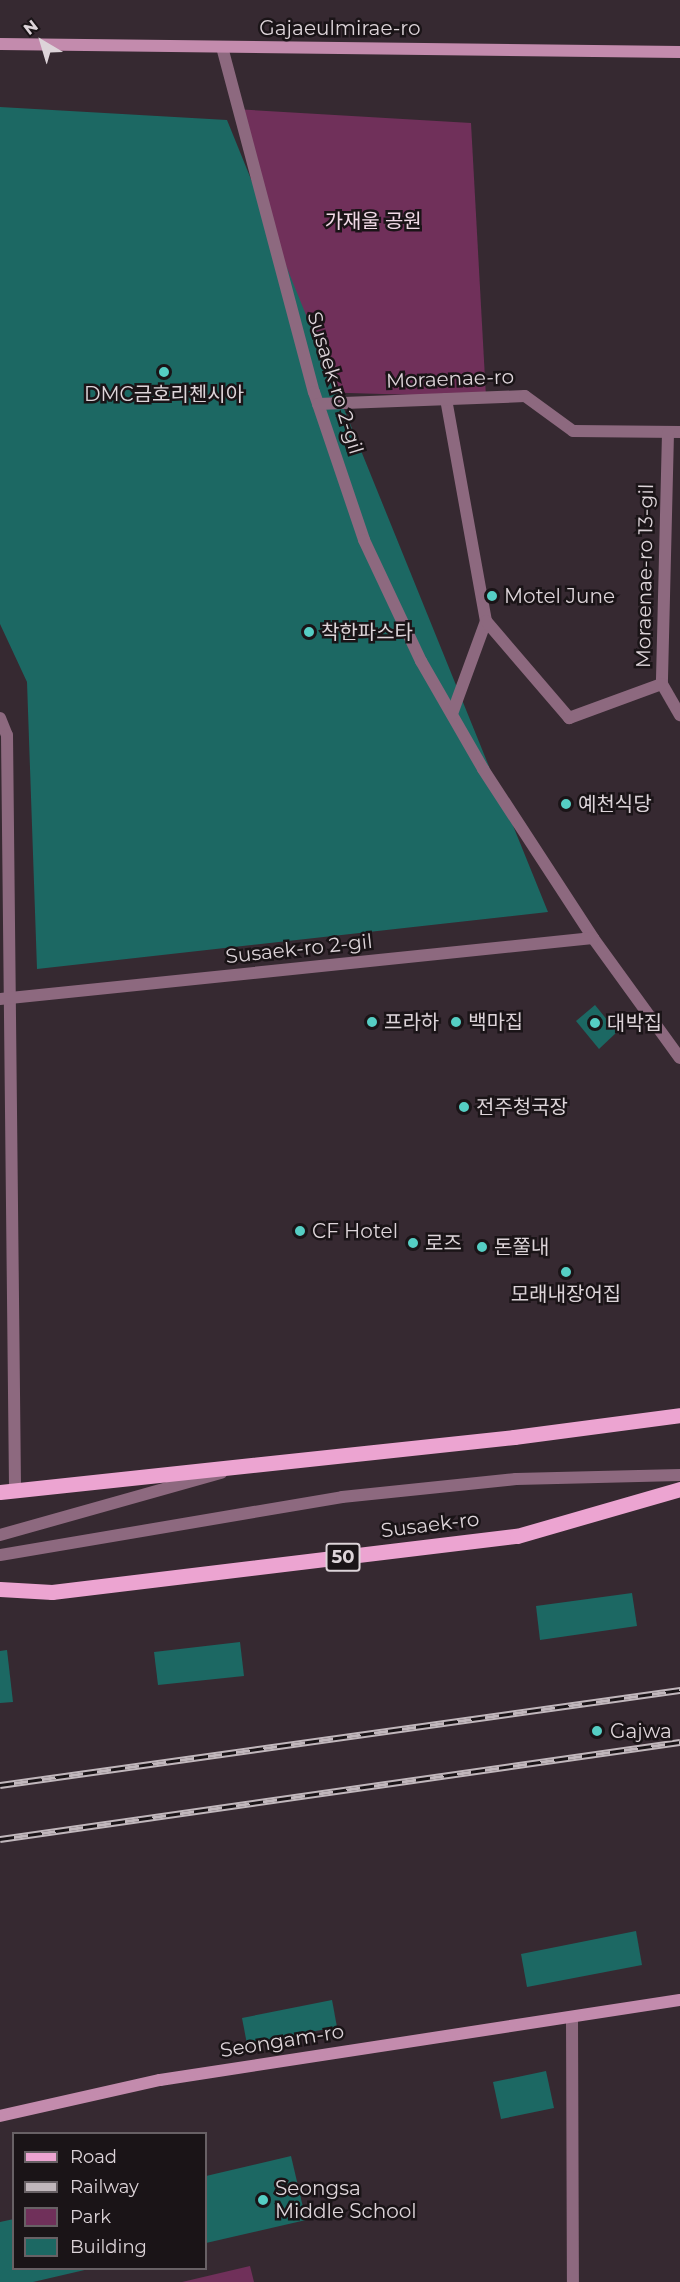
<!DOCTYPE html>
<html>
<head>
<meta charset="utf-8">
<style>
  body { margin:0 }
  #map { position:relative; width:680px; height:2282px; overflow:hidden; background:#362931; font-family:Montserrat,"Noto Sans KR",sans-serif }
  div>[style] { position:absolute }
  .green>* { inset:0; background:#70305a }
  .building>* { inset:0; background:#1c6863 }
  .lane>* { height:12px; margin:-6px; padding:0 6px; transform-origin:6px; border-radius:6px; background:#8d697f }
  .street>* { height:12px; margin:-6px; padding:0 6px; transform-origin:6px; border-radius:6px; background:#8d697f }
  .secondary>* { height:12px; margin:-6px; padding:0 6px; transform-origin:6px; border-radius:6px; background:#c38bad }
  .primary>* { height:15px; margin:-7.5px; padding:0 7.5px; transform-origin:7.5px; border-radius:7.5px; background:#eca4d1 }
  .rail>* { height:7px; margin-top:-3.5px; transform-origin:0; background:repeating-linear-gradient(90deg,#1a1417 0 14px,#c1b7bc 0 28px); box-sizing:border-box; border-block:2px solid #c1b7bc }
  .dots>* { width:16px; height:16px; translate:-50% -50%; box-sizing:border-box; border:3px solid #1a1417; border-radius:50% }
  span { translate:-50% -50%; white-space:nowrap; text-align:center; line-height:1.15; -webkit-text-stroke:5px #1a1417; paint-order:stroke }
  .shield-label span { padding:2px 4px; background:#1a1417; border:2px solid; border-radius:4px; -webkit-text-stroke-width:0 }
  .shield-label { font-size:18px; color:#ddd4d9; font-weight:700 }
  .street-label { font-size:20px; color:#ddd4d9 }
  .park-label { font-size:20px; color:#f1dae7 }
  .poi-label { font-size:20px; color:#ddd4d9 }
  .left { translate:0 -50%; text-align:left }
  .legend { position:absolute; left:12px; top:2132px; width:195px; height:138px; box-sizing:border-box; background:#1a1417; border:2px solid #686165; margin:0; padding:8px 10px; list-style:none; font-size:18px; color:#ddd4d9 }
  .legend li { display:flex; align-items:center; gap:12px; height:30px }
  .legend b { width:30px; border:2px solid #686165 }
  .north { position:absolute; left:12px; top:12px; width:60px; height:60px; -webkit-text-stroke:4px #1a1417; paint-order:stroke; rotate:322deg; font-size:16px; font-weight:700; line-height:24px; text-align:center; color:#ddd4d9 }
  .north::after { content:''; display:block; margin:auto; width:21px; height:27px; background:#ddd4d9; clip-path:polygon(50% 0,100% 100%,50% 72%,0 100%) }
</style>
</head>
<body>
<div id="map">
  <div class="green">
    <i style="clip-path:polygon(234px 109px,471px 123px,486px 397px,314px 392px)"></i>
    <i style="clip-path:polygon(250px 2266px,254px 2282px,182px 2282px)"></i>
  </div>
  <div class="building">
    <i style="clip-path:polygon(0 107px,227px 120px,548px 912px,37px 969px,27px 682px,0 624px)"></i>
    <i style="clip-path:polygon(595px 1005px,617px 1032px,599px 1049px,576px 1021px)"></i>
    <i style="clip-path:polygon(632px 1593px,637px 1626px,540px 1640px,536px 1606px)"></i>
    <i style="clip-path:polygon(240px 1642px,244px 1676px,158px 1685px,154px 1652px)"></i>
    <i style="clip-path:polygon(7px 1650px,13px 1702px,0 1703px,0 1651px)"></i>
    <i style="clip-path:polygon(636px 1931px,642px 1965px,527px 1987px,521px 1954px)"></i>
    <i style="clip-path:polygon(332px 2000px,337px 2027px,247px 2044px,242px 2018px)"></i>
    <i style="clip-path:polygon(546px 2071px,554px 2108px,501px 2119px,493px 2082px)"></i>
    <i style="clip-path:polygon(291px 2156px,306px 2220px,206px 2243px,206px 2176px)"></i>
    <i style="clip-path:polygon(14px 2219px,14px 2268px,89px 2269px,33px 2282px,0 2282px,0 2222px)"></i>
  </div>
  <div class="lane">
    <i style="left:0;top:1535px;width:230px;rotate:-15.7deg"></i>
    <i style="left:0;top:1555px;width:347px;rotate:-9.6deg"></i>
    <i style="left:342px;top:1497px;width:175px;rotate:-5.9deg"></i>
    <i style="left:516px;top:1479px;width:164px;rotate:-1.4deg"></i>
  </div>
  <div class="street">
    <i style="left:222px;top:47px;width:357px;rotate:75.1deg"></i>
    <i style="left:314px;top:392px;width:156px;rotate:71.3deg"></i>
    <i style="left:364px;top:540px;width:134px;rotate:64.8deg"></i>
    <i style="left:421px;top:661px;width:125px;rotate:60.1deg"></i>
    <i style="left:483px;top:769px;width:202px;rotate:56.9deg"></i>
    <i style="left:593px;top:938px;width:148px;rotate:54.1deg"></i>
    <i style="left:446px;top:399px;width:226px;rotate:79.8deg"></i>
    <i style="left:486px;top:621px;width:99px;rotate:110.1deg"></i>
    <i style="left:318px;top:404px;width:207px;rotate:-2.2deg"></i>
    <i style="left:525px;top:396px;width:59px;rotate:36.1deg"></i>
    <i style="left:573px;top:431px;width:107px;rotate:0.5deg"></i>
    <i style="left:668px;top:433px;width:251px;rotate:91.4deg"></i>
    <i style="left:662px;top:684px;width:36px;rotate:60deg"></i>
    <i style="left:486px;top:621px;width:128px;rotate:49.4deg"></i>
    <i style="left:569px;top:718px;width:99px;rotate:-20.1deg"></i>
    <i style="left:0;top:718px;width:18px;rotate:68deg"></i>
    <i style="left:7px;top:735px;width:756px;rotate:89.39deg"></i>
    <i style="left:0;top:999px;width:596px;rotate:-5.87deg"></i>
    <i style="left:572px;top:2017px;width:265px;rotate:89.8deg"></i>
  </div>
  <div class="secondary">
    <i style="left:0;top:44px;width:680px;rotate:0.67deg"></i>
    <i style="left:0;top:2116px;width:164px;rotate:-12.7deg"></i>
    <i style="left:160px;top:2080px;width:526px;rotate:-8.75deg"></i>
  </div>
  <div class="primary">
    <i style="left:0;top:1492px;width:517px;rotate:-6.11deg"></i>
    <i style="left:514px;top:1437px;width:167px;rotate:-7.5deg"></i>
    <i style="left:0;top:1589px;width:52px;rotate:3.3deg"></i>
    <i style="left:52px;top:1592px;width:468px;rotate:-6.9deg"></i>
    <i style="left:517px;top:1536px;width:170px;rotate:-16.1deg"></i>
  </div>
  <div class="rail">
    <i style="left:0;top:1785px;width:687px;rotate:-7.95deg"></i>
    <i style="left:0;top:1839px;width:687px;rotate:-8.12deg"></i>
  </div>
  <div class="dots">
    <i style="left:164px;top:372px;background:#55cec4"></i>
    <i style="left:492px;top:596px;background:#55cec4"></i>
    <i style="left:309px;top:632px;background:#55cec4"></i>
    <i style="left:566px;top:804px;background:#55cec4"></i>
    <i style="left:372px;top:1022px;background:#55cec4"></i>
    <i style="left:456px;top:1022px;background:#55cec4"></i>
    <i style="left:595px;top:1023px;background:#55cec4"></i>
    <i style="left:464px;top:1107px;background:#55cec4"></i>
    <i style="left:300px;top:1231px;background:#55cec4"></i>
    <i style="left:413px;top:1243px;background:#55cec4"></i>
    <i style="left:482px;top:1247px;background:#55cec4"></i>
    <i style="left:566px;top:1272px;background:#55cec4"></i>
    <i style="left:597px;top:1731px;background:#55cec4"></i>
    <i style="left:263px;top:2200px;background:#55cec4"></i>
  </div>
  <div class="shield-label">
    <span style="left:343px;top:1557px">50</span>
  </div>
  <div class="street-label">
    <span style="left:340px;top:28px">Gajaeulmirae-ro</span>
    <span style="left:450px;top:379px;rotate:-2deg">Moraenae-ro</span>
    <span style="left:335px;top:383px;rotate:73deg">Susaek-ro 2-gil</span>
    <span style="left:645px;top:576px;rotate:-89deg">Moraenae-ro 13-gil</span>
    <span style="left:299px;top:949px;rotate:-6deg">Susaek-ro 2-gil</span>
    <span style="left:430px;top:1525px;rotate:-7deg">Susaek-ro</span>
    <span style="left:282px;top:2041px;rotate:-9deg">Seongam-ro</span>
  </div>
  <div class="park-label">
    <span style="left:373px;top:221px">가재울 공원</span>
  </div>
  <div class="poi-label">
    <span style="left:164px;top:394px">DMC금호리첸시아</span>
    <span class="left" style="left:504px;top:596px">Motel June</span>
    <span class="left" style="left:321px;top:632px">착한파스타</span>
    <span class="left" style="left:578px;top:804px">예천식당</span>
    <span class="left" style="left:384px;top:1022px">프라하</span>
    <span class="left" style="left:468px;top:1022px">백마집</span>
    <span class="left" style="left:607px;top:1023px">대박집</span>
    <span class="left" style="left:476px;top:1107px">전주청국장</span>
    <span class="left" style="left:312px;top:1231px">CF Hotel</span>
    <span class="left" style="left:425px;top:1243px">로즈</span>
    <span class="left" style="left:494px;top:1247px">돈쭐내</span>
    <span style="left:566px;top:1294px">모래내장어집</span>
    <span class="left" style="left:610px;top:1731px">Gajwa</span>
    <span class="left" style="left:275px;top:2200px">Seongsa<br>Middle School</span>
  </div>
  <ul class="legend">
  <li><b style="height:8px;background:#eca4d1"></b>Road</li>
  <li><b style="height:8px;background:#c1b7bc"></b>Railway</li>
  <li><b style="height:16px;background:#70305a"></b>Park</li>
  <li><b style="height:16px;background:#1c6863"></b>Building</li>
  </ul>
  <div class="north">N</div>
</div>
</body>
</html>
